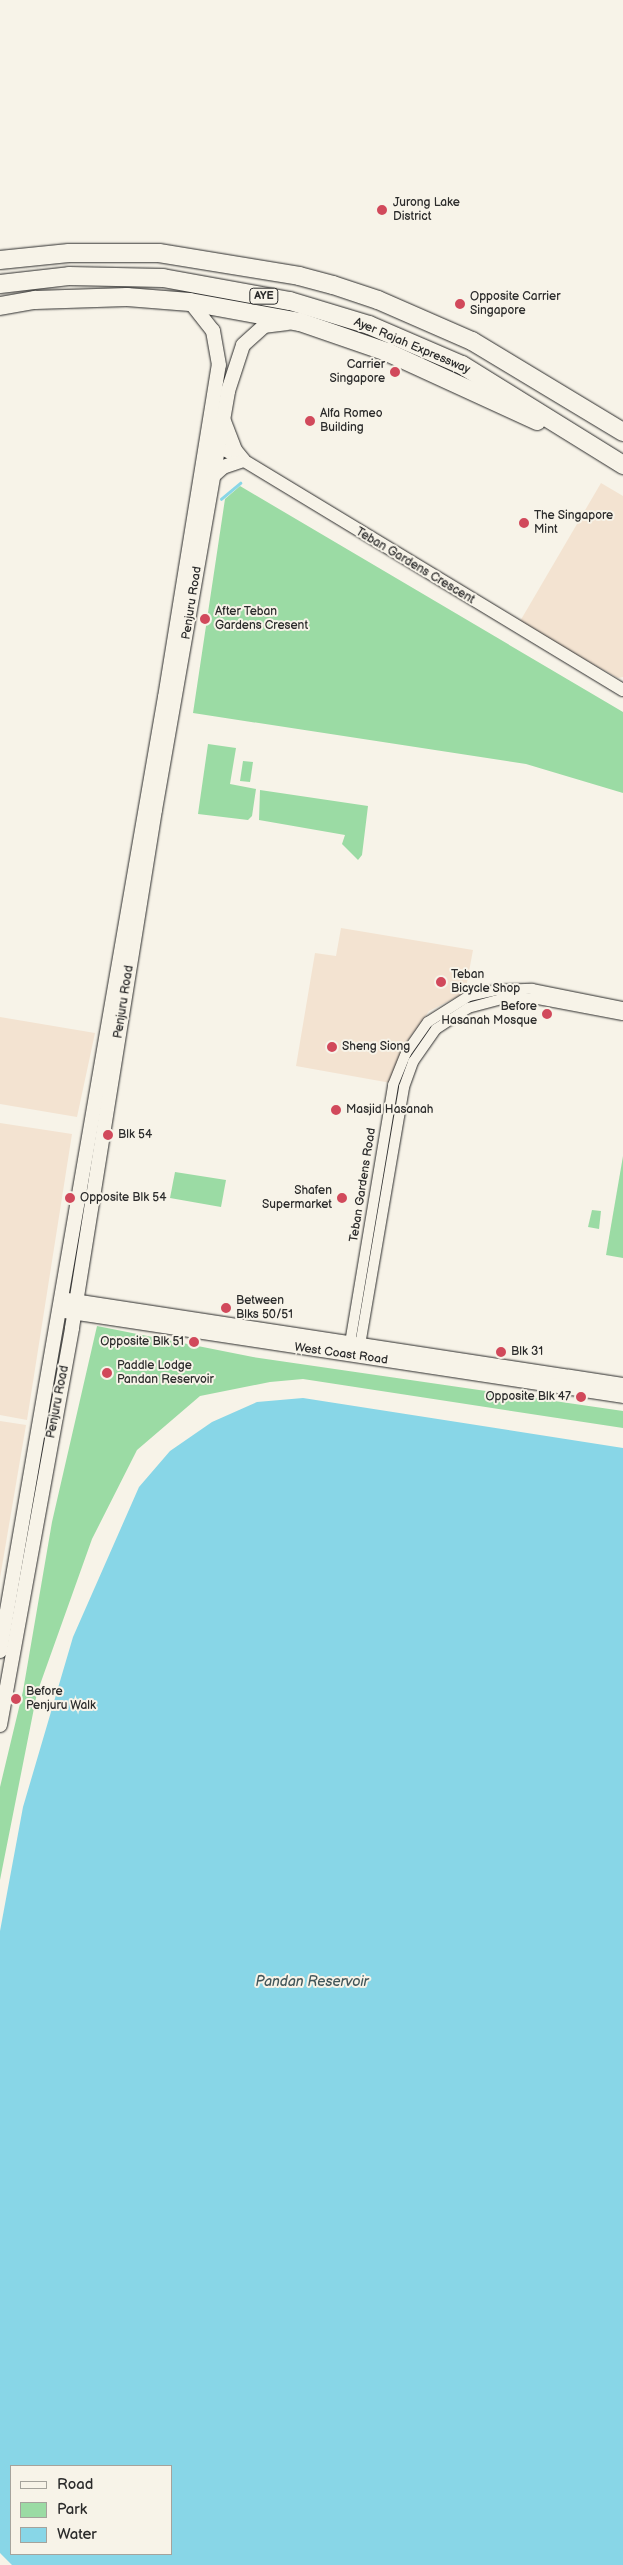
<!DOCTYPE html>
<html>
<head>
<meta charset="utf-8">
<style>
  body { margin:0 }
  #map { position:relative; width:623px; height:2565px; overflow:hidden; background:#f7f3e8; font-family:"Balsamiq Sans",sans-serif }
  div>[style] { position:absolute }
  .built>* { inset:0; background:#f3e3d1 }
  .green>* { inset:0; background:#9bdba4 }
  .water>* { inset:0; background:#88d6e7 }
  .stream>* { height:2.5px; margin:-1.25px; padding:0 1.25px; transform-origin:1.25px; border-radius:1.25px; background:#88d6e7 }
  .roads { filter:drop-shadow(0 0 1px #2b2b2b) drop-shadow(0 0 1px #2b2b2b) }
  .minor>* { height:10px; margin:-5px; padding:0 5px; transform-origin:5px; border-radius:5px; background:#f7f3e8 }
  .tertiary>* { height:12px; margin:-6px; padding:0 6px; transform-origin:6px; border-radius:6px; background:#f7f3e8 }
  .secondary>* { height:14px; margin:-7px; padding:0 7px; transform-origin:7px; border-radius:7px; background:#f7f3e8 }
  .motorway>* { height:18px; margin:-9px; padding:0 9px; transform-origin:9px; border-radius:9px; background:#f7f3e8 }
  .dots>* { width:14px; height:14px; translate:-50% -50%; box-sizing:border-box; border:2px solid #f7f3e8; border-radius:50% }
  span { translate:-50% -50%; white-space:nowrap; text-align:center; line-height:1.15; -webkit-text-stroke:4px #f7f3e8; paint-order:stroke }
  .shield-label span { padding:1px 4px; background:#f7f3e8; border:1px solid; border-radius:4px; -webkit-text-stroke-width:0 }
  .shield-label { font-size:11px; color:#2b2b2b; font-weight:700 }
  .poi-label { font-size:12px; color:#2b2b2b }
  .left { translate:0 -50%; text-align:left }
  .right { translate:-100% -50%; text-align:right }
  .street-label { font-size:12px; color:#2b2b2b }
  .water-label { font-size:14px; color:#42565a; font-style:italic }
  .legend { position:absolute; left:10px; top:2465px; width:162px; height:90px; box-sizing:border-box; background:#f7f3e8; border:1px solid #a5a39c; margin:0; padding:6px 9px; list-style:none; font-size:15px; color:#2b2b2b }
  .legend li { display:flex; align-items:center; gap:10px; height:25px }
  .legend b { width:25px; border:1px solid #a5a39c }
</style>
</head>
<body>
<div id="map">
  <div class="built">
    <i style="clip-path:polygon(601px 483px,623px 496px,623px 677px,618px 678px,519px 623px)"></i>
    <i style="clip-path:polygon(341px 928px,473px 950px,465px 993px,429px 1011px,406px 1043px,391px 1083px,296px 1066px,315px 953px,336px 956px)"></i>
    <i style="clip-path:polygon(0 1017px,95px 1033px,77px 1117px,0 1104px)"></i>
    <i style="clip-path:polygon(0 1123px,72px 1134px,27px 1420px,0 1415px)"></i>
    <i style="clip-path:polygon(0 1421px,26px 1425px,0 1578px)"></i>
  </div>
  <div class="green">
    <i style="clip-path:polygon(240px 486px,623px 712px,623px 793px,526px 764px,193px 713px,225px 499px)"></i>
    <i style="clip-path:polygon(208px 744px,236px 748px,230px 784px,256px 789px,252px 816px,248px 820px,198px 814px)"></i>
    <i style="clip-path:polygon(243px 761px,253px 762px,250px 782px,240px 781px)"></i>
    <i style="clip-path:polygon(260px 790px,368px 806px,362px 855px,358px 860px,342px 844px,345px 835px,259px 820px)"></i>
    <i style="clip-path:polygon(623px 1156px,623px 1258px,606px 1255px)"></i>
    <i style="clip-path:polygon(175px 1172px,226px 1180px,221px 1207px,170px 1198px)"></i>
    <i style="clip-path:polygon(592px 1210px,601px 1211px,599px 1229px,588px 1227px)"></i>
    <i style="clip-path:polygon(97px 1326px,253px 1357px,623px 1411px,623px 1428px,303px 1379px,270px 1382px,200px 1396px,137px 1450px,92px 1539px,37px 1693px,0 1880px,0 1787px,23px 1691px,52px 1522px)"></i>
  </div>
  <div class="water">
    <i style="clip-path:polygon(evenodd,303px 1398px,623px 1448px,623px 2565px,12px 2565px,0 2553px,0 1931px,23px 1807px,73px 1637px,139px 1487px,170px 1451px,212px 1422px,257px 1402px,303px 1398px,11px 2466px,171px 2466px,171px 2554px,11px 2554px,11px 2466px)"></i>
  </div>
  <div class="stream">
    <i style="left:221px;top:499px;width:25px;rotate:-40deg"></i>
  </div>
  <div class="roads">
    <div class="minor">
      <i style="left:349px;top:1349px;width:268px;rotate:-80.5deg"></i>
      <i style="left:393px;top:1085px;width:35px;rotate:-68deg"></i>
      <i style="left:406px;top:1053px;width:38px;rotate:-55deg"></i>
      <i style="left:428px;top:1022px;width:49px;rotate:-32.4deg"></i>
      <i style="left:469px;top:996px;width:29px;rotate:-12deg"></i>
      <i style="left:497px;top:990px;width:35px;rotate:-2deg"></i>
      <i style="left:532px;top:989px;width:93px;rotate:11.2deg"></i>
      <i style="left:359px;top:1351px;width:268px;rotate:-80.3deg"></i>
      <i style="left:404px;top:1087px;width:27px;rotate:-70deg"></i>
      <i style="left:413px;top:1062px;width:40px;rotate:-55.1deg"></i>
      <i style="left:436px;top:1029px;width:38px;rotate:-33deg"></i>
      <i style="left:468px;top:1008px;width:39px;rotate:-15deg"></i>
      <i style="left:506px;top:998px;width:32px;rotate:2deg"></i>
      <i style="left:538px;top:999px;width:86px;rotate:10.7deg"></i>
    </div>
    <div class="tertiary">
      <i style="left:210px;top:443px;width:37px;rotate:27deg"></i>
      <i style="left:243px;top:460px;width:444px;rotate:31.2deg"></i>
    </div>
    <div class="secondary">
      <i style="left:214px;top:475px;width:12px;rotate:-42deg"></i>
      <i style="left:223px;top:467px;width:21px;rotate:-19deg"></i>
      <i style="left:243px;top:460px;width:13px;rotate:-129deg"></i>
      <i style="left:235px;top:450px;width:31px;rotate:-111deg"></i>
      <i style="left:67px;top:1300px;width:562px;rotate:8.69deg"></i>
      <i style="left:65px;top:1311px;width:564px;rotate:8.66deg"></i>
      <i style="left:0;top:1651px;width:968px;rotate:-80.19deg"></i>
      <i style="left:165px;top:697px;width:336px;rotate:-80.8deg"></i>
      <i style="left:219px;top:365px;width:35px;rotate:-100deg"></i>
      <i style="left:213px;top:331px;width:37px;rotate:-128deg"></i>
      <i style="left:0;top:1725px;width:403px;rotate:-79.7deg"></i>
      <i style="left:72px;top:1328px;width:525px;rotate:-80.9deg"></i>
      <i style="left:155px;top:810px;width:425px;rotate:-80.1deg"></i>
      <i style="left:228px;top:391px;width:48px;rotate:-71.9deg"></i>
      <i style="left:243px;top:345px;width:28px;rotate:-42deg"></i>
      <i style="left:264px;top:326px;width:23px;rotate:-7deg"></i>
    </div>
    <div class="motorway">
      <i style="left:0;top:260px;width:69px;rotate:-5.8deg"></i>
      <i style="left:69px;top:253px;width:90px"></i>
      <i style="left:159px;top:253px;width:142px;rotate:9.3deg"></i>
      <i style="left:299px;top:276px;width:35px;rotate:15deg"></i>
      <i style="left:333px;top:285px;width:47px;rotate:18.4deg"></i>
      <i style="left:378px;top:300px;width:103px;rotate:23.6deg"></i>
      <i style="left:472px;top:341px;width:176px;rotate:31.1deg"></i>
      <i style="left:0;top:284px;width:69px;rotate:-6.6deg"></i>
      <i style="left:69px;top:276px;width:94px;rotate:1.2deg"></i>
      <i style="left:163px;top:278px;width:129px;rotate:10.3deg"></i>
      <i style="left:290px;top:301px;width:83px;rotate:16.9deg"></i>
      <i style="left:369px;top:325px;width:101px;rotate:23.3deg"></i>
      <i style="left:462px;top:365px;width:190px;rotate:31.8deg"></i>
      <i style="left:0;top:306px;width:36px;rotate:-10deg"></i>
      <i style="left:35px;top:300px;width:92px;rotate:-1.9deg"></i>
      <i style="left:127px;top:297px;width:63px;rotate:4.5deg"></i>
      <i style="left:190px;top:302px;width:112px;rotate:10.3deg"></i>
      <i style="left:300px;top:322px;width:92px;rotate:19deg"></i>
      <i style="left:387px;top:352px;width:165px;rotate:24.7deg"></i>
    </div>
  </div>
  <div class="dots">
    <i style="left:382px;top:210px;background:#d1495b"></i>
    <i style="left:460px;top:304px;background:#d1495b"></i>
    <i style="left:395px;top:372px;background:#d1495b"></i>
    <i style="left:310px;top:421px;background:#d1495b"></i>
    <i style="left:524px;top:523px;background:#d1495b"></i>
    <i style="left:205px;top:619px;background:#d1495b"></i>
    <i style="left:441px;top:982px;background:#d1495b"></i>
    <i style="left:547px;top:1014px;background:#d1495b"></i>
    <i style="left:332px;top:1047px;background:#d1495b"></i>
    <i style="left:336px;top:1110px;background:#d1495b"></i>
    <i style="left:108px;top:1135px;background:#d1495b"></i>
    <i style="left:70px;top:1198px;background:#d1495b"></i>
    <i style="left:342px;top:1198px;background:#d1495b"></i>
    <i style="left:226px;top:1308px;background:#d1495b"></i>
    <i style="left:194px;top:1342px;background:#d1495b"></i>
    <i style="left:501px;top:1352px;background:#d1495b"></i>
    <i style="left:107px;top:1373px;background:#d1495b"></i>
    <i style="left:581px;top:1397px;background:#d1495b"></i>
    <i style="left:16px;top:1699px;background:#d1495b"></i>
  </div>
  <div class="shield-label">
    <span style="left:264px;top:296px">AYE</span>
  </div>
  <div class="poi-label">
    <span class="left" style="left:393px;top:210px">Jurong Lake<br>District</span>
    <span class="left" style="left:470px;top:304px">Opposite Carrier<br>Singapore</span>
    <span class="right" style="left:385px;top:372px">Carrier<br>Singapore</span>
    <span class="left" style="left:320px;top:421px">Alfa Romeo<br>Building</span>
    <span class="left" style="left:534px;top:523px">The Singapore<br>Mint</span>
    <span class="left" style="left:215px;top:619px">After Teban<br>Gardens Cresent</span>
    <span class="left" style="left:451px;top:982px">Teban<br>Bicycle Shop</span>
    <span class="right" style="left:537px;top:1014px">Before<br>Hasanah Mosque</span>
    <span class="left" style="left:342px;top:1047px">Sheng Siong</span>
    <span class="left" style="left:346px;top:1110px">Masjid Hasanah</span>
    <span class="left" style="left:118px;top:1135px">Blk 54</span>
    <span class="right" style="left:332px;top:1198px">Shafen<br>Supermarket</span>
    <span class="left" style="left:80px;top:1198px">Opposite Blk 54</span>
    <span class="left" style="left:236px;top:1308px">Between<br>Blks 50/51</span>
    <span class="right" style="left:184px;top:1342px">Opposite Blk 51</span>
    <span class="left" style="left:511px;top:1352px">Blk 31</span>
    <span class="left" style="left:117px;top:1373px">Paddle Lodge<br>Pandan Reservoir</span>
    <span class="right" style="left:571px;top:1397px">Opposite Blk 47</span>
    <span class="left" style="left:26px;top:1699px">Before<br>Penjuru Walk</span>
  </div>
  <div class="street-label">
    <span style="left:412px;top:346px;rotate:23deg">Ayer Rajah Expressway</span>
    <span style="left:415px;top:566px;rotate:31deg">Teban Gardens Crescent</span>
    <span style="left:192px;top:603px;rotate:-81deg">Penjuru Road</span>
    <span style="left:124px;top:1002px;rotate:-81deg">Penjuru Road</span>
    <span style="left:363px;top:1185px;rotate:-81deg">Teban Gardens Road</span>
    <span style="left:341px;top:1354px;rotate:8deg">West Coast Road</span>
    <span style="left:58px;top:1402px;rotate:-79deg">Penjuru Road</span>
  </div>
  <div class="water-label">
    <span style="left:312px;top:1982px">Pandan Reservoir</span>
  </div>
  <ul class="legend">
  <li><b style="height:6px;background:#f7f3e8"></b>Road</li>
  <li><b style="height:14px;background:#9bdba4"></b>Park</li>
  <li><b style="height:14px;background:#88d6e7"></b>Water</li>
  </ul>
</div>
</body>
</html>
